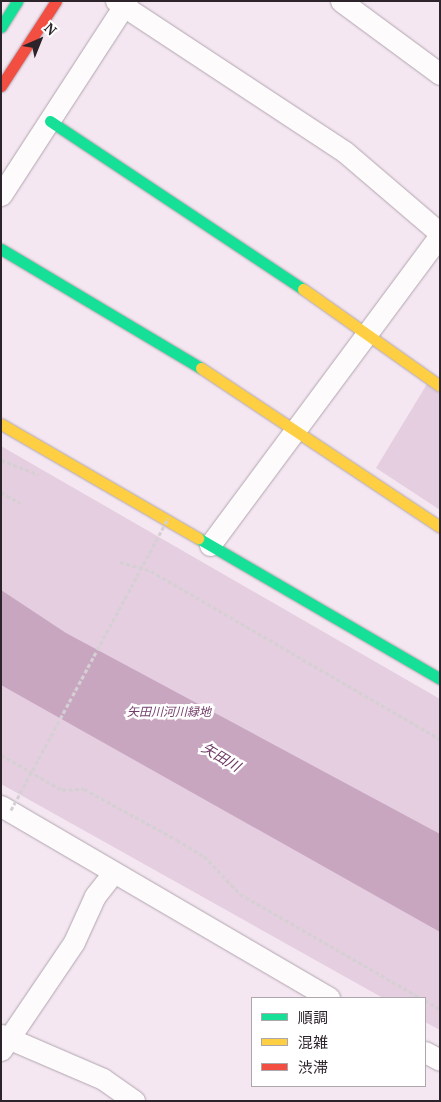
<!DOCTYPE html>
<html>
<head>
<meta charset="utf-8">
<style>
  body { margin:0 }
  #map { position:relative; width:441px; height:1102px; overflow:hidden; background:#f5e7f2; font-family:"PT Serif","Noto Sans JP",serif }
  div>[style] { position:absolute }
  .green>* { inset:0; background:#e4cee0 }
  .water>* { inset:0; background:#c8a6c0 }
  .path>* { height:3px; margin-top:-1.5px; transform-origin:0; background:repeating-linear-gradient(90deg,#d5d0d3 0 4px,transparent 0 6.5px) }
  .roads { filter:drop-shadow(0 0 1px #b0a5ad) drop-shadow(0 0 1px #b0a5ad) }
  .street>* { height:21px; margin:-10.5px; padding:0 10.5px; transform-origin:10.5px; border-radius:10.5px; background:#fefbfd }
  .fast>* { height:11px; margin:-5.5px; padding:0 5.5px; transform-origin:5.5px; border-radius:5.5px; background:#16e098 }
  .slow>* { height:11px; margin:-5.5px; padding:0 5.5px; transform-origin:5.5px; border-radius:5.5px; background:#ffcf43 }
  .jam>* { height:11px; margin:-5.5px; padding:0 5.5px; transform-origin:5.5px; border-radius:5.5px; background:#f24e42 }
  .path-bridge>* { height:3px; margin-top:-1.5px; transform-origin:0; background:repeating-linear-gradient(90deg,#d5d0d3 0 4px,transparent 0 6.5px) }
  span { translate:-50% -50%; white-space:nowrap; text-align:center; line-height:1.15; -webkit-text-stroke:5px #fff; paint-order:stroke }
  .park-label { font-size:12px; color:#733d6a; font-style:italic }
  .water-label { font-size:14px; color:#6d3763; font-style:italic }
  .frame { position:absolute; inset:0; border:2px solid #2d242b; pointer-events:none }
  .legend { position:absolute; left:251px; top:997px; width:175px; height:90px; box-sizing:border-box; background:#fff; border:1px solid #aba7aa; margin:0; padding:6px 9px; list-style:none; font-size:15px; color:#2d242b }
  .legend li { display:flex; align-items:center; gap:10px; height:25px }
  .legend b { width:25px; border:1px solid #aba7aa }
  .north { position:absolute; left:15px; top:15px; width:50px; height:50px; -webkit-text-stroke:4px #fff; paint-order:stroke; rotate:44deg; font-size:14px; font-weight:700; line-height:20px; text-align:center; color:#2d242b }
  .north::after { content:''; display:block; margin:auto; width:18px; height:22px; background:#2d242b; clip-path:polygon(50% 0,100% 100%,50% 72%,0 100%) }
</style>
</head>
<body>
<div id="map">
  <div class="green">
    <i style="clip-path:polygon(427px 384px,440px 394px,440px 510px,376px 468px)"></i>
    <i style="clip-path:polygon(1px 446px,440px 699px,440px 1030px,425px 1022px,425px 998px,383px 998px,1px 784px)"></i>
  </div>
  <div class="water">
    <i style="clip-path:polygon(1px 590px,66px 633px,440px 834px,440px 932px,1px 685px)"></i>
  </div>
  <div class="path">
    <i style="left:1px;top:460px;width:40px;rotate:21deg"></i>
    <i style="left:1px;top:492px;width:22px;rotate:30deg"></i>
    <i style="left:120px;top:562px;width:32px;rotate:16deg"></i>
    <i style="left:151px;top:571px;width:334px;rotate:30.2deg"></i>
    <i style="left:1px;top:755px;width:70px;rotate:29.8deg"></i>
    <i style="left:62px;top:790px;width:22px;rotate:-3deg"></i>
    <i style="left:84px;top:789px;width:106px;rotate:28.7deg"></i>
    <i style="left:177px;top:840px;width:31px;rotate:31deg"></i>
    <i style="left:204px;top:856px;width:52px;rotate:46.5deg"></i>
    <i style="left:240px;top:894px;width:209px;rotate:29.9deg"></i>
    <i style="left:425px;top:1000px;width:17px;rotate:31deg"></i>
  </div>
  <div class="roads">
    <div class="street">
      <i style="left:116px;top:1px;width:274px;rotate:33.4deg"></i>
      <i style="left:345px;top:152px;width:125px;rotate:40.5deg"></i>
      <i style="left:341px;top:1px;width:123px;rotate:36.4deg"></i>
      <i style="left:1px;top:195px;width:231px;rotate:-57deg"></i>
      <i style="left:210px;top:545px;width:386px;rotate:-53.4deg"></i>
      <i style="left:1px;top:806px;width:380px;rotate:30.3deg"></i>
      <i style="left:1px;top:1035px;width:111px;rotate:23.3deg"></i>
      <i style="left:103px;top:1079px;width:38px;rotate:35deg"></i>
      <i style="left:1px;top:1050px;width:130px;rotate:-55.9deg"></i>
      <i style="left:74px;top:942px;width:51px;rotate:-65.5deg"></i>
      <i style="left:95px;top:896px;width:28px;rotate:-52deg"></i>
      <i style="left:425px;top:1052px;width:17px;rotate:28deg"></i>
    </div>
    <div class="fast">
      <i style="left:1px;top:27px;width:31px;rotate:-58deg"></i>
      <i style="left:50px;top:121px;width:304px;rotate:33.6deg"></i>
      <i style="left:1px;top:249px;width:233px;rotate:30.8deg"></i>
      <i style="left:198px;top:538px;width:280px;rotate:30.2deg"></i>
    </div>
    <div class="slow">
      <i style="left:303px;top:289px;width:168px;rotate:35.3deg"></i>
      <i style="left:201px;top:368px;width:287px;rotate:33.6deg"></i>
      <i style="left:1px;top:424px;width:228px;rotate:30.1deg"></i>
    </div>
    <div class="jam">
      <i style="left:1px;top:86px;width:101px;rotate:-57.1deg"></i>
    </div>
  </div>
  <div class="path-bridge">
    <i style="left:11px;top:810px;width:332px;rotate:-61.7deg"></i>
  </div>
  <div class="park-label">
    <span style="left:169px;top:712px">矢田川河川緑地</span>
  </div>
  <div class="water-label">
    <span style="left:221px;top:757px;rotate:31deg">矢田川</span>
  </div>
  <div class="frame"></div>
  <ul class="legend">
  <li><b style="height:6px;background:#16e098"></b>順調</li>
  <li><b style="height:6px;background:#ffcf43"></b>混雑</li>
  <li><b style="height:6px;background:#f24e42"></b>渋滞</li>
  </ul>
  <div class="north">N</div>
</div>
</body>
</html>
